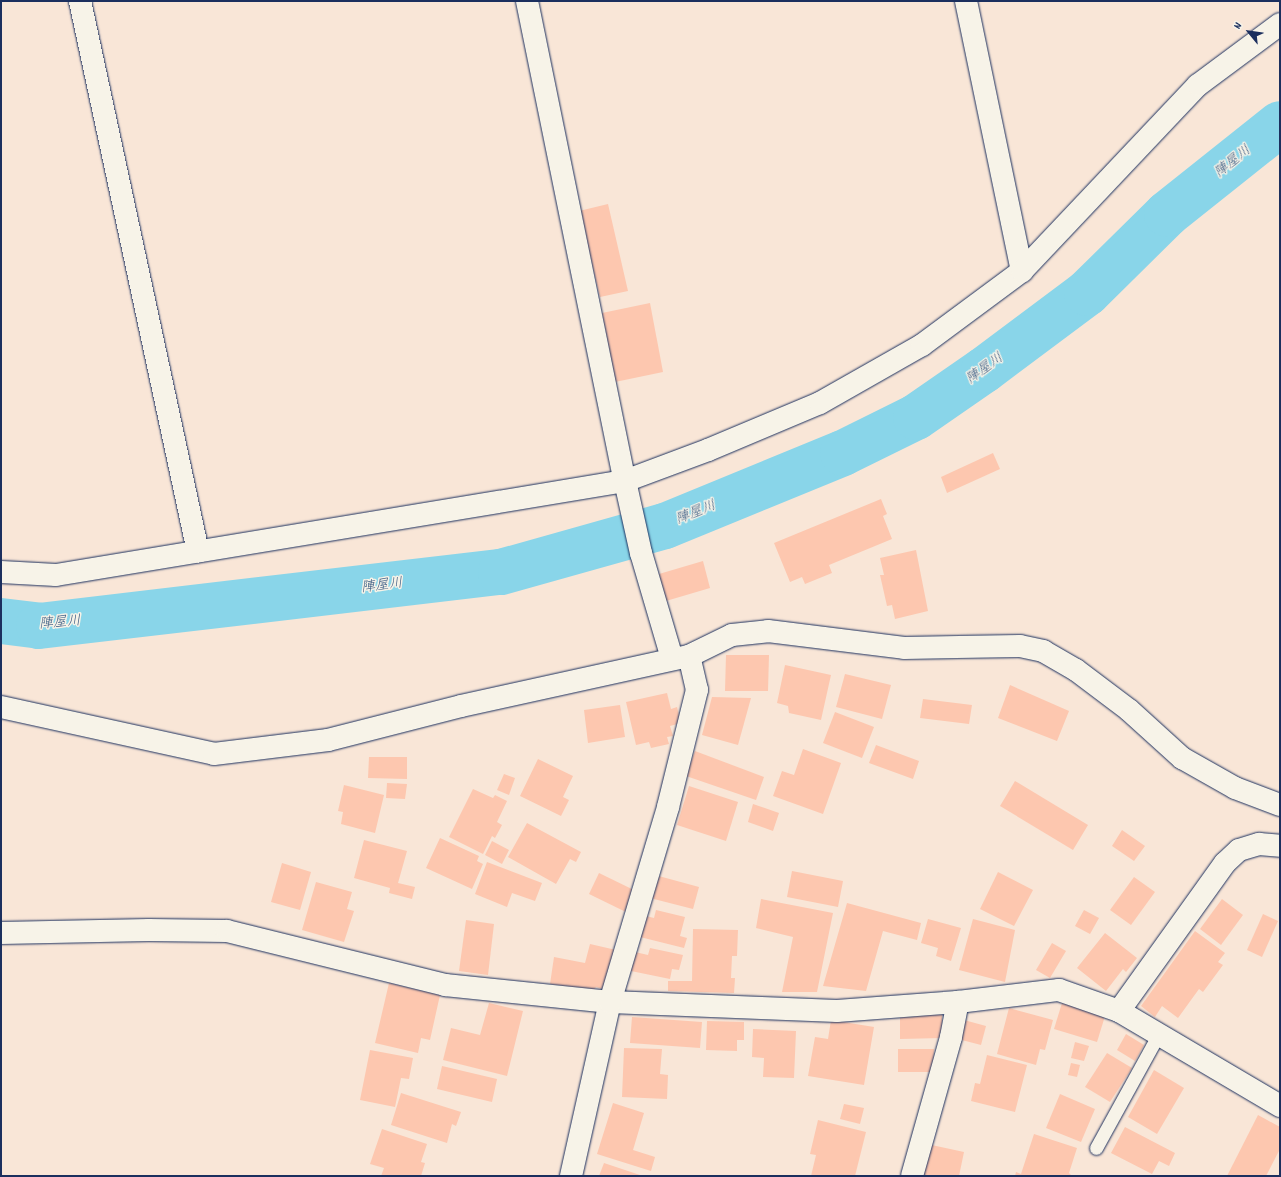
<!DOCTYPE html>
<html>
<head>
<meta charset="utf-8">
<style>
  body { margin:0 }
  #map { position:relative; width:1281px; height:1177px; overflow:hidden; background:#f9e6d7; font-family:Dekko,"Klee One",sans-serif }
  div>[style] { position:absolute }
  .river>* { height:46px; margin:-23px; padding:0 23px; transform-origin:23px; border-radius:23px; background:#89d5e9 }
  .building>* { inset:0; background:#fdc7af }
  .roads { filter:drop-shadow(0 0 1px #1b2f5e) drop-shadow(0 0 1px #1b2f5e) }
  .lane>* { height:13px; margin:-6.5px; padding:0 6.5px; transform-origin:6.5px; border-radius:6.5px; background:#f7f3e8 }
  .street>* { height:22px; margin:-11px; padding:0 11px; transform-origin:11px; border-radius:11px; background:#f7f3e8 }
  span { translate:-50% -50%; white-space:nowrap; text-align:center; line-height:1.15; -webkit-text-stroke:3px #f7f3e8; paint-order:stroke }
  .water-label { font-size:14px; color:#365881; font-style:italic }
  .frame { position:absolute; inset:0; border:2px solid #1b2f5e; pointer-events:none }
  .north { position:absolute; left:1229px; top:12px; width:40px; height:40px; -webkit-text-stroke:3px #f7f3e8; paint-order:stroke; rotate:299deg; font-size:11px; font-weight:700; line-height:16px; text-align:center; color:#1b2f5e }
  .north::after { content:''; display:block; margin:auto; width:14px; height:18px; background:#1b2f5e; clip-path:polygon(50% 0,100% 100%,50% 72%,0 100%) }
</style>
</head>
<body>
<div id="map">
  <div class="river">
    <i style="left:1px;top:621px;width:38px;rotate:7deg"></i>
    <i style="left:39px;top:626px;width:465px;rotate:-6.7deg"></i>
    <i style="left:501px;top:572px;width:170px;rotate:-15.7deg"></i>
    <i style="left:665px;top:526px;width:192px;rotate:-22.3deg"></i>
    <i style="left:843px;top:453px;width:81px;rotate:-26.3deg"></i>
    <i style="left:916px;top:417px;width:83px;rotate:-34.7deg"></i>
    <i style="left:984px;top:370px;width:129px;rotate:-36.8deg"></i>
    <i style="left:1087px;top:293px;width:112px;rotate:-44.6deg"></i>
    <i style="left:1167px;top:214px;width:144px;rotate:-38.5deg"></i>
  </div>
  <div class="building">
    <i style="clip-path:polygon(608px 204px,628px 291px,600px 297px,579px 211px)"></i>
    <i style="clip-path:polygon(650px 303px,663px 372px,615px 382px,602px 313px)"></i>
    <i style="clip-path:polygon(993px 453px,1000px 469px,947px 493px,941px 477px)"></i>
    <i style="clip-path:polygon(881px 499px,887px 514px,883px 516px,892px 539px,829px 565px,832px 573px,805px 584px,802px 577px,790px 582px,774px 543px)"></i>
    <i style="clip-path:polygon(916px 550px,928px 611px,895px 619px,892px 605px,887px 606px,880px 575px,884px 575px,880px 558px)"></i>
    <i style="clip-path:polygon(703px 561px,710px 588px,666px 601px,659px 574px)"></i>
    <i style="clip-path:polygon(726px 655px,769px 655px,768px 691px,725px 691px)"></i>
    <i style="clip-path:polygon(785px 665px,831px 675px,821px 720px,789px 713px,788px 706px,777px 703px)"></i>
    <i style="clip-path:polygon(845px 674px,891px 685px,882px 719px,836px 707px)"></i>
    <i style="clip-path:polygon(1010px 685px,1069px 711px,1057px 741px,998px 718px)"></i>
    <i style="clip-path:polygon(667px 693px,671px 709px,677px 707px,681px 723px,670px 726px,673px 736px,667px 737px,669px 744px,651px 748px,649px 742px,636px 745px,626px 702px)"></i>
    <i style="clip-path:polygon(712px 697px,751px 698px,738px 745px,702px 735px)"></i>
    <i style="clip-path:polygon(923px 699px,972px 705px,969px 724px,920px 718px)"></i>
    <i style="clip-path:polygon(620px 705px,625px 737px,588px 743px,584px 710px)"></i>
    <i style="clip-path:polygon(835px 712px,874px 727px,862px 758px,823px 743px)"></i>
    <i style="clip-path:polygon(876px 745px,919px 761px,913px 779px,869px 763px)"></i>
    <i style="clip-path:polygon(803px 749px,841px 763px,823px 814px,773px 796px,782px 771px,794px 775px)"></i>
    <i style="clip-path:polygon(695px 751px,764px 777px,756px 800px,686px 776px)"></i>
    <i style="clip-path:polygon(369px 757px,407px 757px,407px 779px,368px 778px)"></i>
    <i style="clip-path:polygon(538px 759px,573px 776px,563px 797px,569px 800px,561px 816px,520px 796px)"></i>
    <i style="clip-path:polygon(504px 774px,515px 778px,509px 795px,497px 790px)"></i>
    <i style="clip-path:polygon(1015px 781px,1088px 825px,1073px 850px,1000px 806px)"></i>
    <i style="clip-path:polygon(387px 783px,407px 784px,405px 799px,386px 798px)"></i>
    <i style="clip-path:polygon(344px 785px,384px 795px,375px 833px,341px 824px,343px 812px,338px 811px)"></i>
    <i style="clip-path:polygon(689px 786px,738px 802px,726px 841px,677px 825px)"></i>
    <i style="clip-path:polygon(473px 789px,493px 798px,495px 795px,507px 801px,497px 822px,502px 825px,495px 838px,492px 836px,483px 854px,449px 837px)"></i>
    <i style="clip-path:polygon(753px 804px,779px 813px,773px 831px,748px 822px)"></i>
    <i style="clip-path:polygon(527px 823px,581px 852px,576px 862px,570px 859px,556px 884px,508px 857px)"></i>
    <i style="clip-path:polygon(1122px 830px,1145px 846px,1134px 861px,1112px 846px)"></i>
    <i style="clip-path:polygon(440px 838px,479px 856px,477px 861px,483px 864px,472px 889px,426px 868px)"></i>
    <i style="clip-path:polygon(364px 840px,407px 851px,398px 883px,415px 887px,412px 899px,389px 893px,390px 888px,354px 878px)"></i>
    <i style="clip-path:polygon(492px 841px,509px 850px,502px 864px,485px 855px)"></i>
    <i style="clip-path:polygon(487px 862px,542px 883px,535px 901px,512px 893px,507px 907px,475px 894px)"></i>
    <i style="clip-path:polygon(282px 863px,311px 872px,300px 910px,271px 902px)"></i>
    <i style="clip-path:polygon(792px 871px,843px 881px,838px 907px,787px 897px)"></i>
    <i style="clip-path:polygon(998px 872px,1033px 890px,1014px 926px,980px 909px)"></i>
    <i style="clip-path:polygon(599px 873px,640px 893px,630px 914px,589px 894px)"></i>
    <i style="clip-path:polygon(655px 875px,699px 887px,693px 909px,650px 898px)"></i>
    <i style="clip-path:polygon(1134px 877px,1155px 892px,1131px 925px,1110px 910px)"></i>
    <i style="clip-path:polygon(316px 882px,352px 892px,347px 909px,354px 911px,344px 942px,302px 930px)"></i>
    <i style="clip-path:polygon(761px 899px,833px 913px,817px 992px,782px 992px,793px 937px,756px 928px)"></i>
    <i style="clip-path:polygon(1222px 899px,1243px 915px,1221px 945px,1200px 929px)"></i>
    <i style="clip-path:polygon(847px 903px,921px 923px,917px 940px,883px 931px,866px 991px,823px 986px)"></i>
    <i style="clip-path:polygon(656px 910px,685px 917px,680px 936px,687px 938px,684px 948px,640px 937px,646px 916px,654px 918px)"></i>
    <i style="clip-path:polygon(1084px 910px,1099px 918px,1090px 934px,1075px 926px)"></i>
    <i style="clip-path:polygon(1263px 914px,1278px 921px,1262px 957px,1247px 950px)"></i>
    <i style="clip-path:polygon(928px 919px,961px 928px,951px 961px,936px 956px,938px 948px,921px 943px)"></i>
    <i style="clip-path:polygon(973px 919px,1015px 930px,1005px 982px,959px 970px)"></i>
    <i style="clip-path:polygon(466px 920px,494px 924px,488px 975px,459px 971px)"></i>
    <i style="clip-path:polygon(693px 929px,738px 930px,737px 956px,732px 956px,731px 978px,735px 978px,734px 993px,668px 991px,668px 981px,692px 981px)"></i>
    <i style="clip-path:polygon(1195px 931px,1225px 953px,1218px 962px,1223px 965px,1203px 992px,1199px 989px,1178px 1018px,1162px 1006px,1155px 1017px,1141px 1006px)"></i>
    <i style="clip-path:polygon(1105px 933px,1137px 958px,1126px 972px,1123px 969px,1106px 991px,1077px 968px)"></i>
    <i style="clip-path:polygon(1052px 943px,1066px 951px,1050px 978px,1036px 970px)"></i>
    <i style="clip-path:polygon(590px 944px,616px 950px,606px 990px,596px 987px,593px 991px,550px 984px,554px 957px,585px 963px)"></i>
    <i style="clip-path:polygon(650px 948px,683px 955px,679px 970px,672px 969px,670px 979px,631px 971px,635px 952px,648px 955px)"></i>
    <i style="clip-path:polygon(389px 983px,440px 995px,430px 1040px,421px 1038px,418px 1053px,375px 1043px)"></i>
    <i style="clip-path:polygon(489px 1003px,523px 1011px,507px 1076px,443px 1060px,451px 1028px,480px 1035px)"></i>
    <i style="clip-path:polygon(1062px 1003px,1105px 1016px,1097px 1042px,1054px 1029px)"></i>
    <i style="clip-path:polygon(1009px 1008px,1053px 1020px,1045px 1050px,1040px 1049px,1036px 1065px,997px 1054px)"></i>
    <i style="clip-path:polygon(900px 1014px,942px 1014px,942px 1038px,900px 1039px)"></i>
    <i style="clip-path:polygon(632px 1017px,702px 1022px,700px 1048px,630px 1043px)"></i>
    <i style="clip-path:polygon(831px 1020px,874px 1027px,864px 1085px,808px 1076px,815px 1037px,828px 1039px)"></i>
    <i style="clip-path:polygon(964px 1020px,986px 1026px,981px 1045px,958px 1039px)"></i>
    <i style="clip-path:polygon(707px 1021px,744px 1022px,744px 1040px,737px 1040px,737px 1051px,706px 1050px)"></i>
    <i style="clip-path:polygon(753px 1029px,796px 1031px,794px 1078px,763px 1077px,764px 1058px,752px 1057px)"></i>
    <i style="clip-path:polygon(1126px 1034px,1144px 1045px,1135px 1061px,1117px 1050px)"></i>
    <i style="clip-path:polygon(1075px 1042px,1089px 1046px,1084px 1061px,1071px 1058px)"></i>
    <i style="clip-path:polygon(624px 1048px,662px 1049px,660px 1074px,668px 1075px,667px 1099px,622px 1097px)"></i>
    <i style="clip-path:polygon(898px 1049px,934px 1049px,933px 1072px,898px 1072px)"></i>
    <i style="clip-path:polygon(370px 1050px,413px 1058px,409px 1079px,401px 1078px,395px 1107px,360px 1100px)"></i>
    <i style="clip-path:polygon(1107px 1053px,1132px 1068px,1110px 1102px,1085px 1087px)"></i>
    <i style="clip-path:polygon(987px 1055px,1027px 1065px,1015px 1112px,971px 1101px,975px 1083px,980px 1084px)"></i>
    <i style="clip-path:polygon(1071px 1063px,1080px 1065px,1077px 1077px,1068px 1075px)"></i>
    <i style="clip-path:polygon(442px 1066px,497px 1079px,492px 1102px,437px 1089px)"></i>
    <i style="clip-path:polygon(1154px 1070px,1184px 1088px,1157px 1134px,1128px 1117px)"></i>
    <i style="clip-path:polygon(401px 1093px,461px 1112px,456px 1126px,452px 1124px,447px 1143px,391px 1125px)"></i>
    <i style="clip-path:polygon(1060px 1094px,1095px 1109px,1081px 1142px,1046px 1128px)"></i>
    <i style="clip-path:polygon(613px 1103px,644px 1113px,633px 1150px,655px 1157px,651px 1171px,597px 1154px)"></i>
    <i style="clip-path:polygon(844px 1104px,864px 1108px,860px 1124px,840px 1119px)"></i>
    <i style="clip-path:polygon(1258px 1115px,1280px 1127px,1280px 1149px,1266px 1176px,1227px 1176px)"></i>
    <i style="clip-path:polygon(818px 1120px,866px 1132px,855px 1176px,811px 1176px,816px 1155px,810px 1154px)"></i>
    <i style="clip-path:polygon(1125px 1127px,1175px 1153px,1169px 1166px,1159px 1161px,1152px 1174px,1111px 1153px)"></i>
    <i style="clip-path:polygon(382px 1129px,427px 1144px,421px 1162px,425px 1163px,421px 1176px,381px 1176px,384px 1168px,370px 1164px)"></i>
    <i style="clip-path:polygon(1034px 1134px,1077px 1148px,1069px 1173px,1072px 1176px,1015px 1176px,1016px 1172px,1021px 1174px)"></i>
    <i style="clip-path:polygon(927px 1144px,964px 1152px,959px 1176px,920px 1176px)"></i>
    <i style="clip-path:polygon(604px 1163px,643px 1176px,599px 1176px)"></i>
  </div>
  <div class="roads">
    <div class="lane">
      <i style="left:1096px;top:1148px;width:129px;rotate:-61.2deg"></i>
    </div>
    <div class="street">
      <i style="left:80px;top:1px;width:563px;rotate:77.91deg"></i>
      <i style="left:527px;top:1px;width:490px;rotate:78.5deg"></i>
      <i style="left:625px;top:481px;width:74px;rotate:77.5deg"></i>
      <i style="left:641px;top:553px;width:109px;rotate:73.6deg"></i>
      <i style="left:966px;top:1px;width:276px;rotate:78.3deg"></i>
      <i style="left:1px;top:572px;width:55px;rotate:3.1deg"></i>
      <i style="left:56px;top:575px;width:577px;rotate:-9.38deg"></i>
      <i style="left:625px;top:481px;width:89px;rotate:-20.5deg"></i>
      <i style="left:708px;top:450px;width:121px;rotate:-22.8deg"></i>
      <i style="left:820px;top:403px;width:117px;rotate:-29.6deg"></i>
      <i style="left:922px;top:345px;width:124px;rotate:-36.5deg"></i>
      <i style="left:1022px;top:271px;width:256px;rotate:-46.6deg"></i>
      <i style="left:1198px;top:85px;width:102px;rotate:-36.6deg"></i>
      <i style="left:1px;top:707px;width:218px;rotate:12.4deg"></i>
      <i style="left:214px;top:754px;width:115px;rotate:-7deg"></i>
      <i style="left:328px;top:740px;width:137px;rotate:-14.3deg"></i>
      <i style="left:461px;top:706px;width:233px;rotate:-12.4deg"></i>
      <i style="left:689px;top:656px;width:48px;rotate:-26deg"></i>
      <i style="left:732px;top:635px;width:36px;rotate:-6deg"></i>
      <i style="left:768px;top:631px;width:137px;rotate:7.1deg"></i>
      <i style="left:904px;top:648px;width:116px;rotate:-1deg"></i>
      <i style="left:1020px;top:646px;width:24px;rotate:12deg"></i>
      <i style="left:1043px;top:651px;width:38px;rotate:30deg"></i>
      <i style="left:1076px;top:670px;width:66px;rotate:37deg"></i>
      <i style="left:1129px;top:710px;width:72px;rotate:42.2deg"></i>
      <i style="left:1182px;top:758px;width:61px;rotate:29.5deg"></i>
      <i style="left:1235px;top:788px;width:48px;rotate:20.7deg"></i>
      <i style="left:1px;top:933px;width:148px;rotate:-1.2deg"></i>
      <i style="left:149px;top:930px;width:78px;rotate:0.7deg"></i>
      <i style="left:227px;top:931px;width:225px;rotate:13.9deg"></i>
      <i style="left:445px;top:985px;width:166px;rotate:5.9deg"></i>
      <i style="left:610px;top:1002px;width:227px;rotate:2.3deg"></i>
      <i style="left:837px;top:1011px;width:121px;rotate:-4.3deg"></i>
      <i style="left:958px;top:1002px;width:102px;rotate:-6.8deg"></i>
      <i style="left:1059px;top:990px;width:64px;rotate:19.3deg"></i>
      <i style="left:1119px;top:1011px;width:187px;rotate:30.5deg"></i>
      <i style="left:1119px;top:1011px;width:182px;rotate:-54.4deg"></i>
      <i style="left:1225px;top:863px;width:19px;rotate:-43deg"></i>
      <i style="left:1239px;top:850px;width:21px;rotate:-17deg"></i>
      <i style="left:1259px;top:844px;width:21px;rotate:5deg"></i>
      <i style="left:571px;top:1176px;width:178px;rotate:-77.4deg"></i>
      <i style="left:610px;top:1002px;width:203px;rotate:-73.4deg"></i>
      <i style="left:668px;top:807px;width:121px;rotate:-76.1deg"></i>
      <i style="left:697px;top:690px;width:35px;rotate:-103deg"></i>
      <i style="left:912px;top:1176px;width:144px;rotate:-74.3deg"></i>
      <i style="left:951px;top:1037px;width:36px;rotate:-79deg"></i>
    </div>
  </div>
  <div class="water-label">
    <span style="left:1233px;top:162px;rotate:-39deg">陣屋川</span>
    <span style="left:985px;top:369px;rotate:-36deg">陣屋川</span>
    <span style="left:696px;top:513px;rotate:-22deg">陣屋川</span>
    <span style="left:382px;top:586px;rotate:-7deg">陣屋川</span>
    <span style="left:60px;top:623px;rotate:-5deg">陣屋川</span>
  </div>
  <div class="frame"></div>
  <div class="north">N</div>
</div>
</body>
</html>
